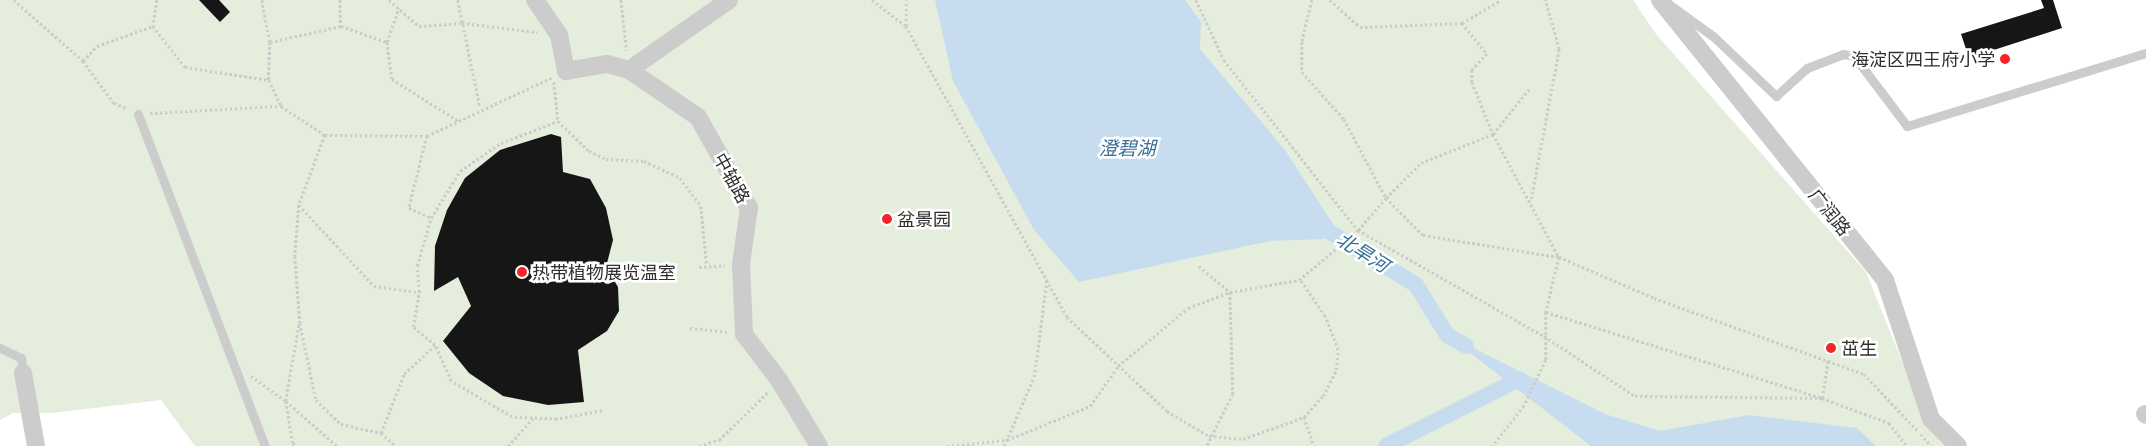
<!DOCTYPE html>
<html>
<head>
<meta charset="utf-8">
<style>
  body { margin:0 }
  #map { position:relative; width:2146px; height:446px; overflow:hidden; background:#fff; font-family:"Exo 2","Noto Sans SC",sans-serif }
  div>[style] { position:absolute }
  .green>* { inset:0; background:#e5eddc }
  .water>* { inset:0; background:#c7ddef }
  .canal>* { height:16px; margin:-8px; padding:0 8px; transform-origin:8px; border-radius:8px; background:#c7ddef }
  .building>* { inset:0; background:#161616 }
  .path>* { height:2.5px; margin-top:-1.25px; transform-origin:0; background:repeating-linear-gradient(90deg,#ccc 0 2.5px,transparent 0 5px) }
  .lane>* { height:9px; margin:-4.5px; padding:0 4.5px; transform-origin:4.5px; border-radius:4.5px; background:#ccc }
  .street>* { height:18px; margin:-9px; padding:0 9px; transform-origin:9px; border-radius:9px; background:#ccc }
  .dots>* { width:14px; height:14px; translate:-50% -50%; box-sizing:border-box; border:2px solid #fff; border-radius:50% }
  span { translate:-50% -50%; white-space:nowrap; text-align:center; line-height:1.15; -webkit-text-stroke:5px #fff; paint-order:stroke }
  .poi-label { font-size:18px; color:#2f2f2f }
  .right { translate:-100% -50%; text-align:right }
  .left { translate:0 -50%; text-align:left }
  .street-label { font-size:18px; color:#2f2f2f }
  .water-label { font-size:19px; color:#366e98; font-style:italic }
</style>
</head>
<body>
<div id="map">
  <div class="green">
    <i style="clip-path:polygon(0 0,1633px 0,1656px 34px,1866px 272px,1924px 416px,1950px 446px,195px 446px,161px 400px,52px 413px,13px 413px,0 420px)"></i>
  </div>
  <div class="water">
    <i style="clip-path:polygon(935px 0,1185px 0,1201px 22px,1200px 49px,1285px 150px,1335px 227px,1323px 239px,1270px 241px,1079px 282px,1034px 230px,953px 81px)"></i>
    <i style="clip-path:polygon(1447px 335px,1605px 414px,1660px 431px,1749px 415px,1857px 428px,1876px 446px,1591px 446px)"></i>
  </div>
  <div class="canal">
    <i style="left:1312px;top:221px;width:122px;rotate:31.6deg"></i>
    <i style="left:1416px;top:285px;width:59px;rotate:58.2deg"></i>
    <i style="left:1447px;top:335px;width:22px;rotate:30deg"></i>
    <i style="left:1386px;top:446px;width:149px;rotate:-26.7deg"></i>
  </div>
  <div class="building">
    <i style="clip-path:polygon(199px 0,219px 0,230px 12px,220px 22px)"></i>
    <i style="clip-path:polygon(2041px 0,2053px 0,2062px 28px,1969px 58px,1961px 34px,2044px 8px)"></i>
    <i style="clip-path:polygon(551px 134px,561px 137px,563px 172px,590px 179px,606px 208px,613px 240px,606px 267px,618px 287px,619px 311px,607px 331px,578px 350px,584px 402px,548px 405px,503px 396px,469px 373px,443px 341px,471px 306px,458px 277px,434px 291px,435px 246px,447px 210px,465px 178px,500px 150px)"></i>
  </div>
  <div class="path">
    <i style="left:14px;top:0;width:92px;rotate:41.5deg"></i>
    <i style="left:83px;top:61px;width:52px;rotate:53.6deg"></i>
    <i style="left:114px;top:103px;width:15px;rotate:23deg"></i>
    <i style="left:157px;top:0;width:26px;rotate:99deg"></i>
    <i style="left:153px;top:26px;width:52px;rotate:52deg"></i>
    <i style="left:185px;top:67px;width:85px;rotate:8.8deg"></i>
    <i style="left:262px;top:0;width:43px;rotate:79.2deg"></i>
    <i style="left:270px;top:42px;width:38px;rotate:92deg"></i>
    <i style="left:269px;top:80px;width:29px;rotate:65deg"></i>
    <i style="left:281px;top:106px;width:53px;rotate:33.4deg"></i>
    <i style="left:325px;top:135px;width:102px;rotate:0.6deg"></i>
    <i style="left:427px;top:136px;width:139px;rotate:-25.1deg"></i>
    <i style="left:340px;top:0;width:26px;rotate:88deg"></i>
    <i style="left:341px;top:26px;width:49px;rotate:19.2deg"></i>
    <i style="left:387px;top:42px;width:36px;rotate:-71deg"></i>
    <i style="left:389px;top:0;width:40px;rotate:41deg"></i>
    <i style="left:419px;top:26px;width:43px;rotate:-4deg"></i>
    <i style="left:462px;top:23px;width:76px;rotate:6.8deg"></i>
    <i style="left:458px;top:0;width:109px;rotate:78.4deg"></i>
    <i style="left:621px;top:0;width:51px;rotate:83.3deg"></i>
    <i style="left:872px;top:0;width:43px;rotate:37.4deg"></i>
    <i style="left:906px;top:26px;width:333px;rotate:61deg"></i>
    <i style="left:1067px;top:317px;width:137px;rotate:43.2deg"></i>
    <i style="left:1167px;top:411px;width:49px;rotate:30.8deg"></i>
    <i style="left:1209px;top:436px;width:34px;rotate:5deg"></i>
    <i style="left:1243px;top:439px;width:65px;rotate:-19.8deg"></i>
    <i style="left:1304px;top:417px;width:28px;rotate:-48deg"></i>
    <i style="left:1323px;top:396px;width:29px;rotate:-63deg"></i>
    <i style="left:1336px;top:370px;width:20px;rotate:-84deg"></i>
    <i style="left:1338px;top:350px;width:36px;rotate:-111deg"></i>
    <i style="left:1325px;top:316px;width:44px;rotate:-124.8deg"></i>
    <i style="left:1196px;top:0;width:66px;rotate:65deg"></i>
    <i style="left:1224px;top:60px;width:216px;rotate:51.8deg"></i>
    <i style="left:1358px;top:230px;width:214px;rotate:29.7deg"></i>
    <i style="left:1544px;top:336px;width:109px;rotate:33.4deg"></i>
    <i style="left:1635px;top:396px;width:187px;rotate:0.6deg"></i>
    <i style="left:1312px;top:0;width:43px;rotate:103.4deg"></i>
    <i style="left:1302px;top:42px;width:30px;rotate:90deg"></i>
    <i style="left:1302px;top:72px;width:63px;rotate:48.2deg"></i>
    <i style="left:1344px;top:119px;width:89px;rotate:62deg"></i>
    <i style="left:1386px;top:198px;width:49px;rotate:-45deg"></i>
    <i style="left:1421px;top:163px;width:78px;rotate:-21.9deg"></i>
    <i style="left:1493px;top:134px;width:59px;rotate:-51.2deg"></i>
    <i style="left:1330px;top:0;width:40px;rotate:42deg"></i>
    <i style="left:1360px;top:27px;width:102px;rotate:-2.2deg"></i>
    <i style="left:1462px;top:23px;width:45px;rotate:-30.5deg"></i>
    <i style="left:1462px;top:23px;width:40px;rotate:51deg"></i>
    <i style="left:1487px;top:54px;width:22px;rotate:133deg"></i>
    <i style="left:1472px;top:70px;width:12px;rotate:90deg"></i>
    <i style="left:1472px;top:82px;width:56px;rotate:68deg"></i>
    <i style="left:1493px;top:134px;width:140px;rotate:61.8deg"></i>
    <i style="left:1559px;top:257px;width:103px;rotate:23.3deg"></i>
    <i style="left:1654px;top:298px;width:223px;rotate:19.9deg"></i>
    <i style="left:1864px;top:374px;width:77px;rotate:46.6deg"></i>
    <i style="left:906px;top:26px;width:26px;rotate:-90deg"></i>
    <i style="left:270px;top:42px;width:73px;rotate:-12.7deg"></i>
    <i style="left:387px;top:42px;width:37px;rotate:82deg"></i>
    <i style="left:392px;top:79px;width:80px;rotate:32.3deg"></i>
    <i style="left:83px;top:61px;width:21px;rotate:-47deg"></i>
    <i style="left:97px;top:46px;width:59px;rotate:-19.7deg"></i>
    <i style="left:554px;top:82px;width:39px;rotate:84deg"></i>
    <i style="left:150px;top:113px;width:131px;rotate:-3.1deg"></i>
    <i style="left:325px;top:135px;width:75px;rotate:110.4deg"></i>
    <i style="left:299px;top:205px;width:51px;rotate:94.5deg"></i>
    <i style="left:295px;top:256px;width:67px;rotate:85.7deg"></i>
    <i style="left:300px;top:323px;width:79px;rotate:78.3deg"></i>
    <i style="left:316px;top:400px;width:35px;rotate:44deg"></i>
    <i style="left:341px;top:424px;width:41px;rotate:12.7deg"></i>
    <i style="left:381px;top:433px;width:20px;rotate:41deg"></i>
    <i style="left:427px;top:136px;width:74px;rotate:104deg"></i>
    <i style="left:409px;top:208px;width:24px;rotate:24deg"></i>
    <i style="left:1531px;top:199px;width:153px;rotate:-79.4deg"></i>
    <i style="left:1559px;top:49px;width:51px;rotate:-105.9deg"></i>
    <i style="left:299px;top:205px;width:110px;rotate:47.2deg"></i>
    <i style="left:374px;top:286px;width:45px;rotate:7.6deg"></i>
    <i style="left:1199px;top:266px;width:40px;rotate:40deg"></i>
    <i style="left:1230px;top:292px;width:102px;rotate:88.3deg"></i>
    <i style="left:1233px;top:394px;width:58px;rotate:116.6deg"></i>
    <i style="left:699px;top:267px;width:26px;rotate:-4deg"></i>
    <i style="left:1546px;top:312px;width:289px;rotate:17.3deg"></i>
    <i style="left:1822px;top:398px;width:72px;rotate:20.5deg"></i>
    <i style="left:1889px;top:423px;width:29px;rotate:52deg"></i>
    <i style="left:299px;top:325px;width:77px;rotate:99.7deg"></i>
    <i style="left:286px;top:401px;width:68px;rotate:41.4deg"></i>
    <i style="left:690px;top:328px;width:38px;rotate:6deg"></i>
    <i style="left:251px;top:376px;width:43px;rotate:35.5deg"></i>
    <i style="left:286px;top:401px;width:43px;rotate:80.5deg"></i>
    <i style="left:293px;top:443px;width:5px;rotate:37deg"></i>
    <i style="left:1822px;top:398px;width:39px;rotate:-81deg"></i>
    <i style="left:602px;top:411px;width:46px;rotate:169.9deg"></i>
    <i style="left:557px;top:419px;width:45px;rotate:-177.5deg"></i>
    <i style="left:512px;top:417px;width:71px;rotate:-149.5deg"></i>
    <i style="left:451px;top:381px;width:39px;rotate:-114deg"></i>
    <i style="left:435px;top:345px;width:28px;rotate:-141deg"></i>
    <i style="left:413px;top:327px;width:36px;rotate:-80deg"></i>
    <i style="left:419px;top:292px;width:26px;rotate:-94deg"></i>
    <i style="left:417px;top:266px;width:50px;rotate:-73.7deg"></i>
    <i style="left:431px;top:218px;width:55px;rotate:-58.3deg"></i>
    <i style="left:460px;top:171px;width:50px;rotate:-34.3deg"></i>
    <i style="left:501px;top:143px;width:61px;rotate:-21.1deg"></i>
    <i style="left:558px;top:121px;width:43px;rotate:44.1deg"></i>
    <i style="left:589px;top:151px;width:19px;rotate:25deg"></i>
    <i style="left:606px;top:159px;width:38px;rotate:3deg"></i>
    <i style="left:644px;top:161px;width:40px;rotate:25deg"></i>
    <i style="left:680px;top:178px;width:35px;rotate:53deg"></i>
    <i style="left:701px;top:206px;width:60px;rotate:84.3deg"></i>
    <i style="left:1304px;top:417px;width:31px;rotate:71deg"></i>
    <i style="left:381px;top:433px;width:63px;rotate:-68.7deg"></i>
    <i style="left:404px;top:374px;width:42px;rotate:-43.1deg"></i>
    <i style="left:1921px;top:434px;width:16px;rotate:50deg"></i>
    <i style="left:508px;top:446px;width:38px;rotate:-48deg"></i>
    <i style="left:699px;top:446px;width:21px;rotate:-17deg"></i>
    <i style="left:719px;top:440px;width:69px;rotate:-44.4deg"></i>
    <i style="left:947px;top:446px;width:60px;rotate:-5.7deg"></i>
    <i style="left:1007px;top:440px;width:90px;rotate:-22.3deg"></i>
    <i style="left:1090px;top:406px;width:49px;rotate:-55deg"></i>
    <i style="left:1118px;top:366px;width:91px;rotate:-39.6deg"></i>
    <i style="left:1188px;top:308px;width:45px;rotate:-20.9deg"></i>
    <i style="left:1230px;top:292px;width:70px;rotate:-9.9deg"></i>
    <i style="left:1299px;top:280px;width:77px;rotate:-40.3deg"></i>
    <i style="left:1358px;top:230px;width:43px;rotate:-48.8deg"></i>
    <i style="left:1386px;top:198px;width:52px;rotate:45deg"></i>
    <i style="left:1423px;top:235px;width:138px;rotate:9.2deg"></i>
    <i style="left:1559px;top:257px;width:57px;rotate:103.3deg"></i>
    <i style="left:1546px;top:312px;width:48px;rotate:90deg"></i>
    <i style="left:1546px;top:360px;width:51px;rotate:115.6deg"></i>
    <i style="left:1524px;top:406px;width:51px;rotate:127.8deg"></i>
    <i style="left:1004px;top:446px;width:75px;rotate:-66.5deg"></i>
    <i style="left:1034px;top:377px;width:99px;rotate:-82.4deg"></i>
  </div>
  <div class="lane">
    <i style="left:1670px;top:5px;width:54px;rotate:36deg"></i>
    <i style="left:1714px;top:37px;width:86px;rotate:43.6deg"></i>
    <i style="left:1776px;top:96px;width:42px;rotate:-42.1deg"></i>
    <i style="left:1807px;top:68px;width:39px;rotate:-21deg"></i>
    <i style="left:1843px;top:54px;width:11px;rotate:10deg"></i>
    <i style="left:1854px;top:56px;width:88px;rotate:52.9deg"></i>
    <i style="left:1907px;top:126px;width:250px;rotate:-17deg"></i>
    <i style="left:138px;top:114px;width:355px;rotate:69.1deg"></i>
    <i style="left:0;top:348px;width:23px;rotate:25deg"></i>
    <i style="left:21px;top:358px;width:15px;rotate:82deg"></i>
  </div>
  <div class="street">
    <i style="left:535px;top:0;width:42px;rotate:55.6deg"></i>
    <i style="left:559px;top:35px;width:37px;rotate:79deg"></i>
    <i style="left:566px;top:71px;width:42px;rotate:-9.7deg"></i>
    <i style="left:607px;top:64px;width:23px;rotate:15deg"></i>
    <i style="left:629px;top:70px;width:83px;rotate:34.3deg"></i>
    <i style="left:698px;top:117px;width:104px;rotate:60.7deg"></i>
    <i style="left:749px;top:208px;width:57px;rotate:98.1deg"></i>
    <i style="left:741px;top:264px;width:70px;rotate:87.5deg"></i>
    <i style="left:744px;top:334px;width:58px;rotate:52.7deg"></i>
    <i style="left:779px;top:380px;width:77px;rotate:58.8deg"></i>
    <i style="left:1660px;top:0;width:359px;rotate:51.2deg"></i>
    <i style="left:1885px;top:280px;width:146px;rotate:71.7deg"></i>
    <i style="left:1931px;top:419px;width:38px;rotate:45deg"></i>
    <i style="left:629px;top:70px;width:122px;rotate:-35deg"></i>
    <i style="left:23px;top:373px;width:74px;rotate:79.9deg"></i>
    <i style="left:2145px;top:414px;width:1px;rotate:45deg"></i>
  </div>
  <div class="dots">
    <i style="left:2005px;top:59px;background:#f3242a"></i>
    <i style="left:887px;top:219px;background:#f3242a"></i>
    <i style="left:522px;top:272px;background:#f3242a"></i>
    <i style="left:1831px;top:348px;background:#f3242a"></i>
  </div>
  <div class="poi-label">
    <span class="right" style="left:1995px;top:59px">海淀区四王府小学</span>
    <span class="left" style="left:897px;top:219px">盆景园</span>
    <span class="left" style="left:532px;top:272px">热带植物展览温室</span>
    <span class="left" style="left:1841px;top:348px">茁生</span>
  </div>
  <div class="street-label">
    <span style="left:732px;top:178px;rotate:61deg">中轴路</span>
    <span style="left:1830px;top:212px;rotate:51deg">广润路</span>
  </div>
  <div class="water-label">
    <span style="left:1127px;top:148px">澄碧湖</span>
    <span style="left:1363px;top:252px;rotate:32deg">北旱河</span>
  </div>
</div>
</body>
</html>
